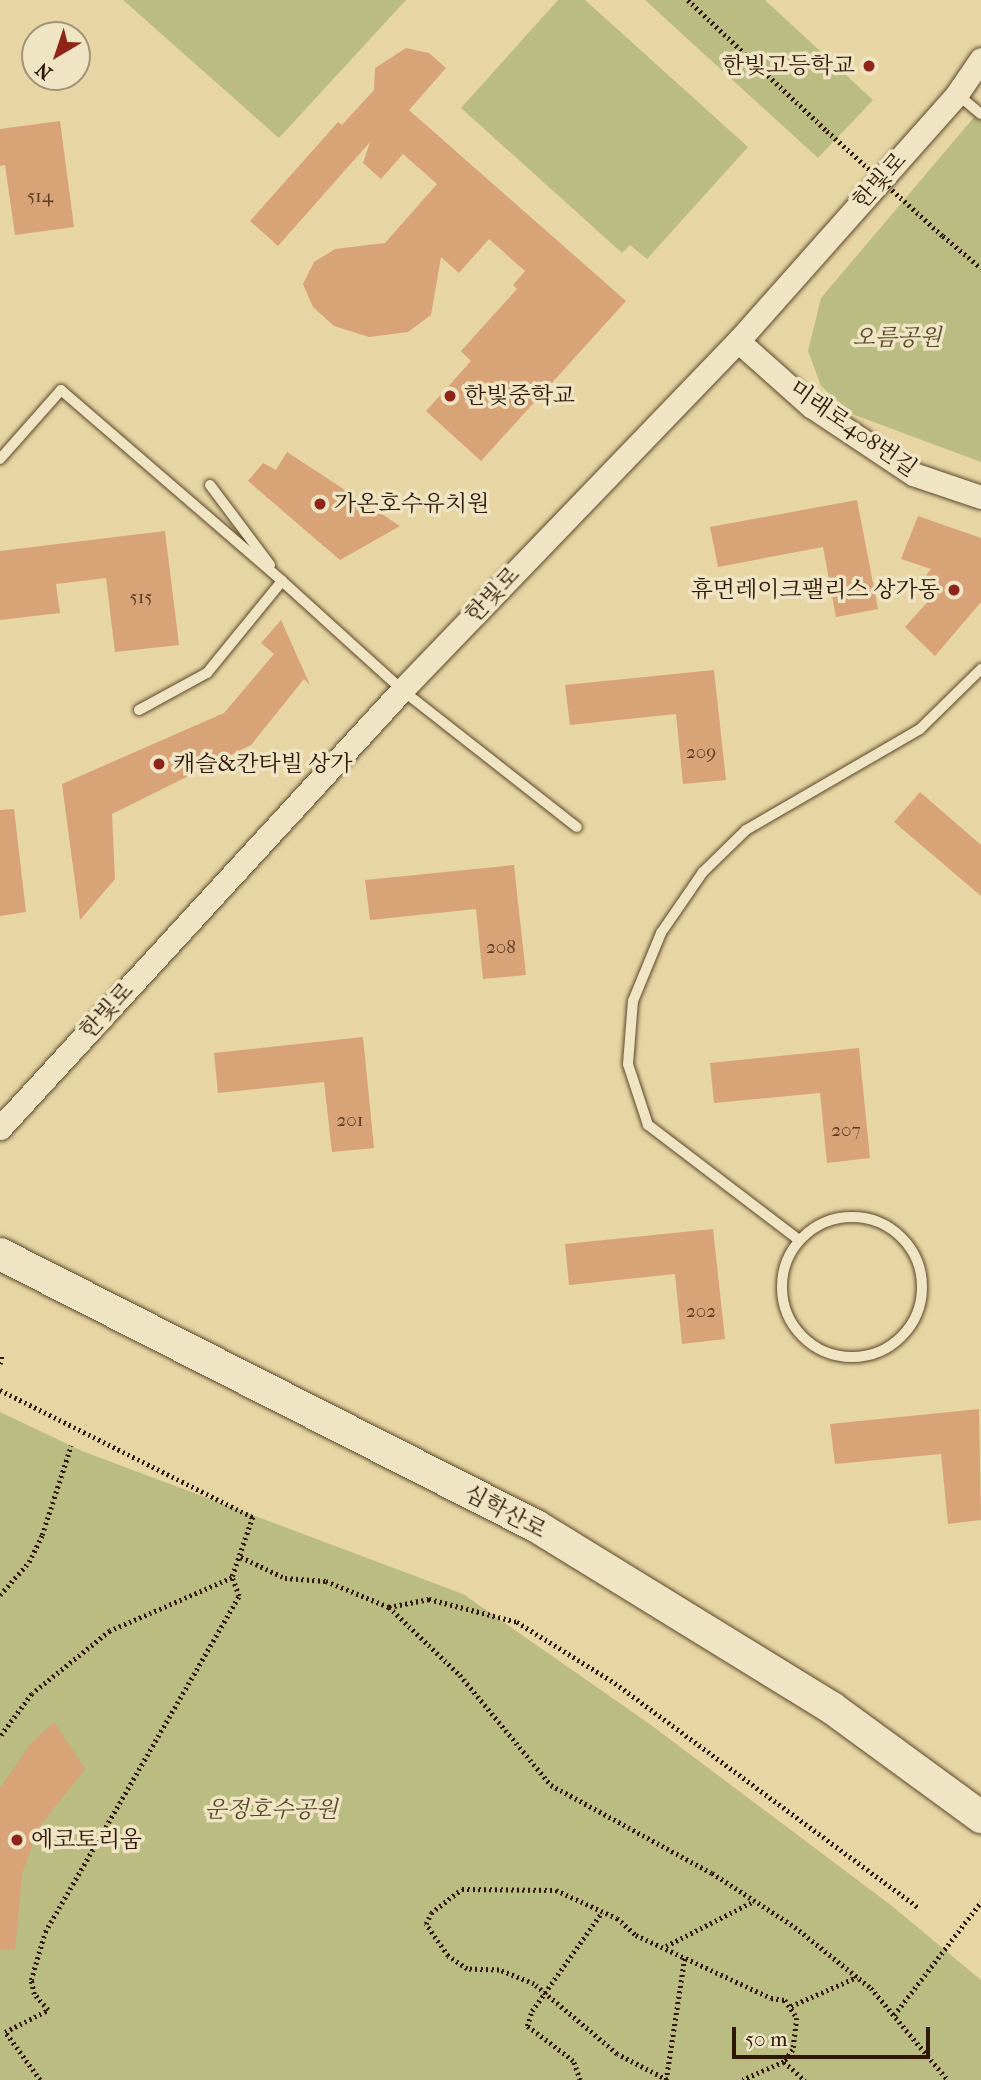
<!DOCTYPE html>
<html>
<head>
<meta charset="utf-8">
<style>
  body { margin:0 }
  #map { position:relative; width:981px; height:2080px; overflow:hidden; background:#e7d6a3; font-family:"IM FELL French Canon","Noto Serif KR",serif }
  div>[style] { position:absolute }
  .green>* { inset:0; background:#babc82 }
  .building>* { inset:0; background:#d7a377 }
  .path>* { height:4.5px; margin-top:-2.25px; transform-origin:0; background:repeating-linear-gradient(90deg,#2f1704 0 2px,transparent 0 5.5px) }
  .roads { filter:drop-shadow(0 0 2px #5d472c) drop-shadow(0 0 2px #5d472c) }
  .lane>* { height:10px; margin:-5px; padding:0 5px; transform-origin:5px; border-radius:5px; background:#efe4c3 }
  .lane>.ring { margin:-5px; padding:0; box-sizing:content-box; background:none; border:10px solid #efe4c3; border-radius:50% }
  .street>* { height:23px; margin:-11.5px; padding:0 11.5px; transform-origin:11.5px; border-radius:11.5px; background:#efe4c3 }
  .secondary>* { height:32px; margin:-16px; padding:0 16px; transform-origin:16px; border-radius:16px; background:#efe4c3 }
  .path-bridge>* { height:4.5px; margin-top:-2.25px; transform-origin:0; background:repeating-linear-gradient(90deg,#2f1704 0 2px,transparent 0 5.5px) }
  .dots>* { width:19px; height:19px; translate:-50% -50%; box-sizing:border-box; border:4px solid #efe4c3; border-radius:50% }
  span { translate:-50% -50%; white-space:nowrap; text-align:center; line-height:1.15; -webkit-text-stroke:7px #efe4c3; paint-order:stroke }
  .number-label { font-size:19px; color:#593a21 }
  .number-label span { -webkit-text-stroke-width:0 }
  .poi-label { font-size:23px; color:#2f1704 }
  .right { translate:-100% -50%; text-align:right }
  .left { translate:0 -50%; text-align:left }
  .street-label { font-size:23px; color:#2f1704 }
  .park-label { font-size:23px; color:#59492a; font-style:italic }
  .north { position:absolute; left:21px; top:21px; width:70px; height:70px; box-sizing:border-box; background:#efe4c3; border:2px solid #a29277; border-radius:50%; rotate:219deg; font-size:19px; font-weight:700; line-height:28px; text-align:center; color:#2f1704 }
  .north::after { content:''; display:block; margin:auto; width:24px; height:32px; background:#8f2418; clip-path:polygon(50% 0,100% 100%,50% 72%,0 100%) }
  .scale { position:absolute; left:732px; top:2027px; width:198px; height:32px; box-sizing:border-box; border:4px solid #2f1704; border-top:0; padding-left:9px; font-size:21px; line-height:24px; white-space:nowrap; color:#2f1704; -webkit-text-stroke:5px #efe4c3; paint-order:stroke }
</style>
</head>
<body>
<div id="map">
  <div class="green">
    <i style="clip-path:polygon(123px 0,406px 0,279px 138px)"></i>
    <i style="clip-path:polygon(558px 0,585px 0,748px 147px,647px 259px,630px 245px,622px 253px,461px 108px)"></i>
    <i style="clip-path:polygon(645px 0,765px 0,873px 100px,818px 158px)"></i>
    <i style="clip-path:polygon(981px 109px,981px 462px,852px 414px,821px 386px,808px 351px,821px 298px)"></i>
    <i style="clip-path:polygon(0 1412px,82px 1451px,463px 1594px,651px 1725px,892px 1906px,981px 1980px,981px 2080px,0 2080px)"></i>
  </div>
  <div class="building">
    <i style="clip-path:polygon(406px 48px,429px 53px,446px 68px,409px 110px,626px 301px,481px 461px,426px 411px,471px 361px,461px 351px,517px 289px,513px 285px,525px 271px,489px 239px,459px 273px,441px 257px,431px 315px,408px 332px,369px 337px,334px 326px,313px 307px,303px 284px,314px 262px,335px 249px,385px 243px,437px 184px,403px 154px,381px 179px,363px 163px,370px 142px,278px 246px,250px 221px,338px 122px,342px 125px,374px 90px,375px 68px)"></i>
    <i style="clip-path:polygon(60px 121px,74px 227px,15px 235px,5px 165px,0 166px,0 129px)"></i>
    <i style="clip-path:polygon(287px 452px,400px 526px,340px 560px,248px 481px,263px 463px,276px 470px)"></i>
    <i style="clip-path:polygon(857px 500px,878px 609px,836px 617px,823px 547px,718px 567px,710px 527px)"></i>
    <i style="clip-path:polygon(918px 516px,981px 538px,981px 602px,935px 656px,905px 627px,933px 596px,920px 583px,931px 569px,901px 559px)"></i>
    <i style="clip-path:polygon(165px 531px,179px 645px,115px 652px,106px 578px,56px 584px,60px 613px,0 620px,0 551px)"></i>
    <i style="clip-path:polygon(281px 620px,310px 685px,304px 679px,251px 745px,112px 814px,115px 879px,80px 920px,62px 784px,224px 713px,274px 654px,261px 643px)"></i>
    <i style="clip-path:polygon(714px 670px,726px 780px,683px 784px,676px 714px,570px 725px,565px 685px)"></i>
    <i style="clip-path:polygon(920px 792px,981px 845px,981px 896px,894px 822px)"></i>
    <i style="clip-path:polygon(14px 809px,26px 912px,0 916px,0 810px)"></i>
    <i style="clip-path:polygon(514px 865px,526px 975px,483px 979px,476px 909px,370px 920px,365px 880px)"></i>
    <i style="clip-path:polygon(363px 1037px,374px 1148px,332px 1152px,324px 1082px,218px 1093px,214px 1053px)"></i>
    <i style="clip-path:polygon(859px 1048px,870px 1158px,827px 1163px,820px 1093px,714px 1103px,710px 1063px)"></i>
    <i style="clip-path:polygon(713px 1229px,725px 1339px,682px 1344px,675px 1274px,569px 1285px,565px 1244px)"></i>
    <i style="clip-path:polygon(979px 1409px,981px 1520px,948px 1524px,941px 1454px,835px 1464px,830px 1424px)"></i>
    <i style="clip-path:polygon(54px 1722px,85px 1769px,39px 1827px,22px 1874px,15px 1950px,0 1949px,0 1788px,31px 1743px)"></i>
  </div>
  <div class="path">
    <i style="left:688px;top:0;width:191px;rotate:43.3deg"></i>
    <i style="left:943px;top:236px;width:50px;rotate:40.1deg"></i>
    <i style="left:0;top:1364px;width:10px;rotate:-79deg"></i>
    <i style="left:0;top:1390px;width:283px;rotate:26.7deg"></i>
    <i style="left:253px;top:1517px;width:65px;rotate:109deg"></i>
    <i style="left:232px;top:1578px;width:133px;rotate:156.5deg"></i>
    <i style="left:110px;top:1631px;width:100px;rotate:141.1deg"></i>
    <i style="left:32px;top:1694px;width:54px;rotate:126.7deg"></i>
    <i style="left:241px;top:1557px;width:49px;rotate:25.5deg"></i>
    <i style="left:285px;top:1578px;width:41px;rotate:4.2deg"></i>
    <i style="left:326px;top:1581px;width:68px;rotate:22.4deg"></i>
    <i style="left:389px;top:1607px;width:98px;rotate:43.8deg"></i>
    <i style="left:460px;top:1675px;width:143px;rotate:50.4deg"></i>
    <i style="left:551px;top:1785px;width:183px;rotate:28.7deg"></i>
    <i style="left:712px;top:1873px;width:99px;rotate:33deg"></i>
    <i style="left:795px;top:1927px;width:97px;rotate:38.8deg"></i>
    <i style="left:871px;top:1988px;width:120px;rotate:50.1deg"></i>
    <i style="left:0;top:1595px;width:44px;rotate:-48.7deg"></i>
    <i style="left:29px;top:1562px;width:30px;rotate:-64deg"></i>
    <i style="left:42px;top:1535px;width:94px;rotate:-72deg"></i>
    <i style="left:389px;top:1607px;width:41px;rotate:-11.3deg"></i>
    <i style="left:429px;top:1599px;width:91px;rotate:14.6deg"></i>
    <i style="left:517px;top:1622px;width:115px;rotate:31.9deg"></i>
    <i style="left:615px;top:1683px;width:378px;rotate:36.5deg"></i>
    <i style="left:666px;top:1946px;width:99px;rotate:-27.1deg"></i>
    <i style="left:791px;top:2006px;width:72px;rotate:-23.7deg"></i>
    <i style="left:894px;top:2015px;width:143px;rotate:-52.4deg"></i>
    <i style="left:784px;top:2062px;width:28px;rotate:41deg"></i>
    <i style="left:40px;top:2080px;width:59px;rotate:-126.1deg"></i>
    <i style="left:5px;top:2032px;width:48px;rotate:-27.1deg"></i>
    <i style="left:48px;top:2010px;width:21px;rotate:-131deg"></i>
    <i style="left:34px;top:1994px;width:14px;rotate:-102deg"></i>
    <i style="left:31px;top:1980px;width:50px;rotate:-73.7deg"></i>
    <i style="left:45px;top:1932px;width:388px;rotate:-60deg"></i>
    <i style="left:239px;top:1596px;width:19px;rotate:-111deg"></i>
    <i style="left:580px;top:2080px;width:20px;rotate:-110deg"></i>
    <i style="left:573px;top:2061px;width:58px;rotate:-142.7deg"></i>
    <i style="left:527px;top:2026px;width:16px;rotate:-72deg"></i>
    <i style="left:532px;top:2011px;width:121px;rotate:-54.7deg"></i>
    <i style="left:666px;top:2080px;width:126px;rotate:-81.4deg"></i>
    <i style="left:667px;top:2080px;width:56px;rotate:-152.5deg"></i>
    <i style="left:617px;top:2054px;width:109px;rotate:-139.9deg"></i>
    <i style="left:534px;top:1984px;width:38px;rotate:-158deg"></i>
    <i style="left:499px;top:1970px;width:32px;rotate:-178deg"></i>
    <i style="left:467px;top:1969px;width:23px;rotate:-146deg"></i>
    <i style="left:448px;top:1956px;width:39px;rotate:-125deg"></i>
    <i style="left:426px;top:1924px;width:12px;rotate:-66deg"></i>
    <i style="left:431px;top:1913px;width:39px;rotate:-38deg"></i>
    <i style="left:462px;top:1889px;width:94px;rotate:0.6deg"></i>
    <i style="left:556px;top:1890px;width:67px;rotate:24.7deg"></i>
    <i style="left:617px;top:1918px;width:25px;rotate:42deg"></i>
    <i style="left:636px;top:1935px;width:149px;rotate:25deg"></i>
    <i style="left:771px;top:1998px;width:14px;rotate:8deg"></i>
    <i style="left:785px;top:2000px;width:22px;rotate:56deg"></i>
    <i style="left:797px;top:2018px;width:32px;rotate:97deg"></i>
    <i style="left:793px;top:2050px;width:15px;rotate:127deg"></i>
    <i style="left:784px;top:2062px;width:45px;rotate:156.3deg"></i>
  </div>
  <div class="roads">
    <div class="lane">
      <i style="left:957px;top:94px;width:31px;rotate:40deg"></i>
      <i style="left:0;top:459px;width:92px;rotate:-48.5deg"></i>
      <i style="left:61px;top:390px;width:292px;rotate:40.8deg"></i>
      <i style="left:210px;top:485px;width:100px;rotate:53.1deg"></i>
      <i style="left:139px;top:710px;width:77px;rotate:-28.6deg"></i>
      <i style="left:207px;top:673px;width:119px;rotate:-50.8deg"></i>
      <i style="left:282px;top:581px;width:162px;rotate:42.2deg"></i>
      <i style="left:402px;top:690px;width:222px;rotate:38.1deg"></i>
      <i class="ring" style="left:782px;top:1217px;width:130px;height:130px"></i>
      <i style="left:799px;top:1240px;width:190px;rotate:-142.7deg"></i>
      <i style="left:648px;top:1125px;width:64px;rotate:-108.2deg"></i>
      <i style="left:628px;top:1064px;width:63px;rotate:-85.5deg"></i>
      <i style="left:633px;top:1001px;width:74px;rotate:-67.6deg"></i>
      <i style="left:661px;top:933px;width:74px;rotate:-55.5deg"></i>
      <i style="left:703px;top:872px;width:60px;rotate:-44.3deg"></i>
      <i style="left:746px;top:830px;width:201px;rotate:-30.1deg"></i>
      <i style="left:920px;top:729px;width:86px;rotate:-44.5deg"></i>
    </div>
    <div class="street">
      <i style="left:738px;top:341px;width:98px;rotate:41.7deg"></i>
      <i style="left:811px;top:406px;width:123px;rotate:33.7deg"></i>
      <i style="left:913px;top:474px;width:72px;rotate:18.7deg"></i>
      <i style="left:0;top:1128px;width:595px;rotate:-47.45deg"></i>
      <i style="left:402px;top:690px;width:484px;rotate:-46.1deg"></i>
      <i style="left:738px;top:341px;width:330px;rotate:-48.4deg"></i>
      <i style="left:957px;top:94px;width:42px;rotate:-55.6deg"></i>
    </div>
    <div class="secondary">
      <i style="left:0;top:1254px;width:601px;rotate:26.91deg"></i>
      <i style="left:536px;top:1526px;width:347px;rotate:31.6deg"></i>
      <i style="left:832px;top:1708px;width:185px;rotate:36.2deg"></i>
    </div>
  </div>
  <div class="path-bridge">
    <i style="left:827px;top:131px;width:156px;rotate:42.2deg"></i>
  </div>
  <div class="dots">
    <i style="left:869px;top:66px;background:#8f2418"></i>
    <i style="left:450px;top:396px;background:#8f2418"></i>
    <i style="left:320px;top:504px;background:#8f2418"></i>
    <i style="left:954px;top:590px;background:#8f2418"></i>
    <i style="left:159px;top:764px;background:#8f2418"></i>
    <i style="left:17px;top:1840px;background:#8f2418"></i>
  </div>
  <div class="number-label">
    <span style="left:40px;top:197px">514</span>
    <span style="left:141px;top:598px">515</span>
    <span style="left:701px;top:753px">209</span>
    <span style="left:501px;top:948px">208</span>
    <span style="left:350px;top:1121px">201</span>
    <span style="left:846px;top:1131px">207</span>
    <span style="left:701px;top:1312px">202</span>
  </div>
  <div class="poi-label">
    <span class="right" style="left:855px;top:66px">한빛고등학교</span>
    <span class="left" style="left:464px;top:396px">한빛중학교</span>
    <span class="left" style="left:334px;top:504px">가온호수유치원</span>
    <span class="right" style="left:940px;top:590px">휴먼레이크팰리스 상가동</span>
    <span class="left" style="left:173px;top:764px">캐슬&amp;칸타빌 상가</span>
    <span class="left" style="left:31px;top:1840px">에코토리움</span>
  </div>
  <div class="street-label">
    <span style="left:880px;top:181px;rotate:-48deg">한빛로</span>
    <span style="left:853px;top:429px;rotate:35deg">미래로408번길</span>
    <span style="left:493px;top:595px;rotate:-46deg">한빛로</span>
    <span style="left:107px;top:1011px;rotate:-47deg">한빛로</span>
    <span style="left:505px;top:1512px;rotate:28deg">심학산로</span>
  </div>
  <div class="park-label">
    <span style="left:897px;top:338px">오름공원</span>
    <span style="left:271px;top:1810px">운정호수공원</span>
  </div>
  <div class="north">N</div>
  <div class="scale">50 m</div>
</div>
</body>
</html>
